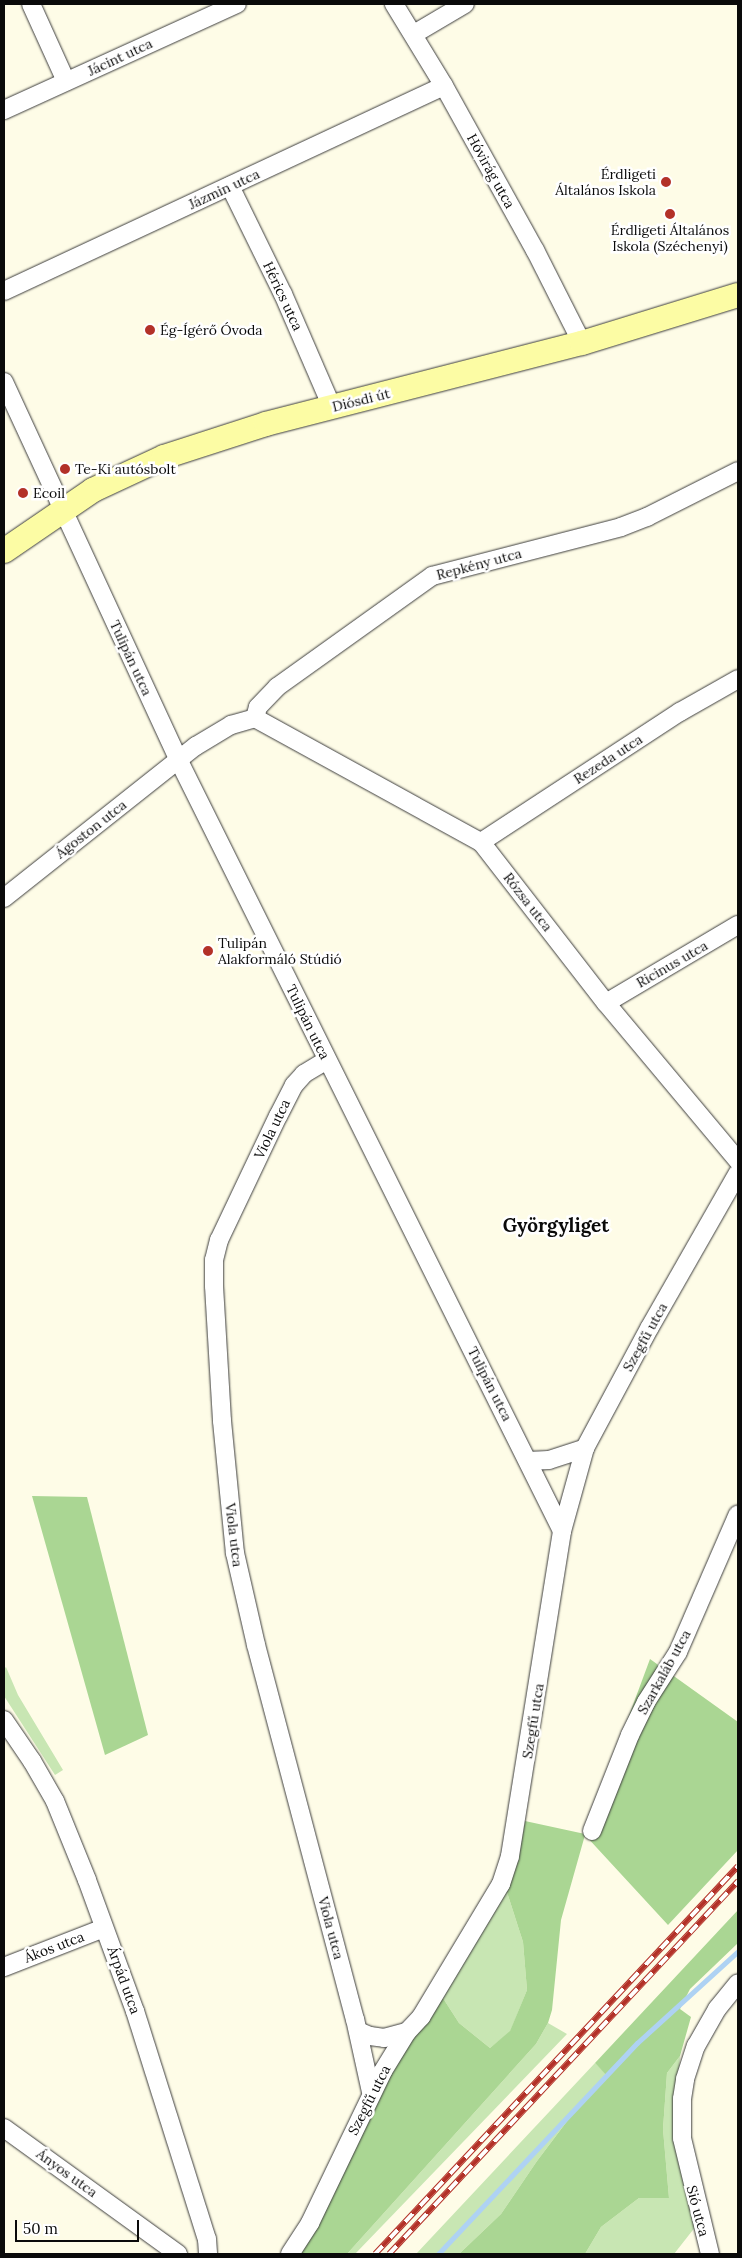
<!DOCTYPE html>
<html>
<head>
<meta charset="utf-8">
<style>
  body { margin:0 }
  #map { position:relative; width:742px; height:2258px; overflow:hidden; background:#fefce7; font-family:Lora,serif }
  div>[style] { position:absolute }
  .green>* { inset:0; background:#c8e6b3 }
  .forest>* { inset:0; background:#aad693 }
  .stream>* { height:5px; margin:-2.5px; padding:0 2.5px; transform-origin:2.5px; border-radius:2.5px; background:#aed2f3 }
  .roads { filter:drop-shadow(0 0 1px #3d3d3d) drop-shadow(0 0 1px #3d3d3d) }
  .minor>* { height:18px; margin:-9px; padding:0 9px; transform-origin:9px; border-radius:9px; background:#fff }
  .secondary>* { height:24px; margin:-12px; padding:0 12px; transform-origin:12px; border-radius:12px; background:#fcfca4 }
  .rail>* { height:5.5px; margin-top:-2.75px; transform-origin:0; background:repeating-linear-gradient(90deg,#fff 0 11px,#b33128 0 22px); box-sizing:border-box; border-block:1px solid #b33128 }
  .dots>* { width:14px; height:14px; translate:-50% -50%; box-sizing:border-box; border:2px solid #fff; border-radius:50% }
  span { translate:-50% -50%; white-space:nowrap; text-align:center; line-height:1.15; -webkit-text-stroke:5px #fff; paint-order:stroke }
  .street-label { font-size:14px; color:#0a0a0a }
  .poi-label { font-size:14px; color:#0a0a0a }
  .right { translate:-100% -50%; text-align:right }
  .left { translate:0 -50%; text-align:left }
  .district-label { font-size:19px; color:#0a0a0a; font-weight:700 }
  .frame { position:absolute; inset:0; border:5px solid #0a0a0a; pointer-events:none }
  .scale { position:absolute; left:15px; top:2220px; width:124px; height:22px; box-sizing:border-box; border:2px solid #0a0a0a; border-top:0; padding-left:6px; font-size:15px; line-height:18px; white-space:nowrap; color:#0a0a0a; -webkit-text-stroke:4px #fff; paint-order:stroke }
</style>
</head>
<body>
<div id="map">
  <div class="green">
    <i style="clip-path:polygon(6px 1667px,18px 1695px,63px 1770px,55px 1775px,4px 1696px,4px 1669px)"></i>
    <i style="clip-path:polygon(506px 1889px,523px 1942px,527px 1990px,510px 2032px,490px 2048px,459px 2023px,441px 1995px)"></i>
    <i style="clip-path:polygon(548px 2023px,567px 2034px,355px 2254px,347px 2254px,536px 2044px)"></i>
    <i style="clip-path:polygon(680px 2056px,677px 2103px,696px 2226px,674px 2254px,585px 2254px,601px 2227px,639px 2198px,669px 2198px,663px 2129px,667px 2073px)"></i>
    <i style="clip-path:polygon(595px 2063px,608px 2076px,571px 2116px,537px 2161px,501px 2214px,459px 2254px,416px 2254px)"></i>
  </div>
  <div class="forest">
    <i style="clip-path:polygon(32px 1496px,87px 1497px,148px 1735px,105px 1755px)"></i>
    <i style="clip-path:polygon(650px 1659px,738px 1722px,738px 1850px,668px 1925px,585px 1835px,561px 1920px,552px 2010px,548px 2023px,536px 2044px,347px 2254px,295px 2254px,389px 2076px,441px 1995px,459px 2023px,490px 2048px,510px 2031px,527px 1990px,523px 1942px,506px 1889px,519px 1855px,525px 1821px,585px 1834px)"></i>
    <i style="clip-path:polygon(738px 1910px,738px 1943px,690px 1989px,680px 2009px,691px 2017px,680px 2056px,667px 2073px,663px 2129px,669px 2198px,639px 2198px,601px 2227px,585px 2254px,459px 2254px,501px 2214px,537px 2161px,571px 2116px,608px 2077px,595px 2063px)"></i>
  </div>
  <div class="stream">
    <i style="left:438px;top:2254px;width:290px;rotate:-46.7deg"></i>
    <i style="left:637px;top:2043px;width:137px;rotate:-42.3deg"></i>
  </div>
  <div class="roads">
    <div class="minor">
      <i style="left:31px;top:4px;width:85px;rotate:65.6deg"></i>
      <i style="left:394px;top:4px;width:96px;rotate:58.6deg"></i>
      <i style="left:444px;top:86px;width:188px;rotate:61deg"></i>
      <i style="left:535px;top:250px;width:104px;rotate:63.2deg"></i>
      <i style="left:414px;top:34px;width:59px;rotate:-30.5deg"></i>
      <i style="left:4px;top:110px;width:256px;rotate:-24.5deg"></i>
      <i style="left:230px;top:186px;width:120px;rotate:63.9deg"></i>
      <i style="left:283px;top:294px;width:123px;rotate:66.6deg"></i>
      <i style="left:4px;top:291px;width:485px;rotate:-25deg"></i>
      <i style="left:4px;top:382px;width:415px;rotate:65.2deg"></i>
      <i style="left:178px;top:759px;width:862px;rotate:63.55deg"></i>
      <i style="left:255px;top:718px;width:258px;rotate:28.8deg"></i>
      <i style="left:481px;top:842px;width:204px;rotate:52.2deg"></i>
      <i style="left:606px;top:1003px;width:206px;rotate:50.1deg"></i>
      <i style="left:255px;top:718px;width:11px;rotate:-75deg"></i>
      <i style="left:258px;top:707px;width:28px;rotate:-46deg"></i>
      <i style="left:277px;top:687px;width:191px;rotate:-35.6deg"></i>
      <i style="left:432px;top:576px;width:195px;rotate:-14.5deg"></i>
      <i style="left:621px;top:527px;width:28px;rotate:-21deg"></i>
      <i style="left:647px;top:517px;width:102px;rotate:-26.8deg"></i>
      <i style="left:481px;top:842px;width:238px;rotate:-33.2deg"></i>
      <i style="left:680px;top:712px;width:67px;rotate:-29.6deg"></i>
      <i style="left:4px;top:898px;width:245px;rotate:-38.4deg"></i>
      <i style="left:196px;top:746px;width:41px;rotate:-31deg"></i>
      <i style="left:231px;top:725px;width:25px;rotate:-16deg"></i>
      <i style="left:606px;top:1003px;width:153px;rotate:-30.6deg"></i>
      <i style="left:327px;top:1060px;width:27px;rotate:149deg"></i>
      <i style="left:304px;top:1074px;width:15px;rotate:132deg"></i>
      <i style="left:294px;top:1085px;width:35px;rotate:117deg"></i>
      <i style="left:278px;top:1116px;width:137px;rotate:115.4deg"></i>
      <i style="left:219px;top:1240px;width:21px;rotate:104deg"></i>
      <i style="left:214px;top:1260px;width:26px;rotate:90deg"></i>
      <i style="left:214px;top:1286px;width:135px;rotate:86.6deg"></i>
      <i style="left:222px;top:1421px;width:133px;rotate:84.4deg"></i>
      <i style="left:235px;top:1553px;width:94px;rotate:77.1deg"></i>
      <i style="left:256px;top:1645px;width:387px;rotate:75.2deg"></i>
      <i style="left:355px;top:2019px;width:75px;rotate:77.6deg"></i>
      <i style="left:528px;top:1461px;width:21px;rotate:-3deg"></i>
      <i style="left:549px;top:1460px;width:38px;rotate:-18deg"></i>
      <i style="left:4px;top:1720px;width:50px;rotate:55.7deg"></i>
      <i style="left:32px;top:1761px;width:46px;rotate:60.1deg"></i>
      <i style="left:55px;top:1801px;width:85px;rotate:67.9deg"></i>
      <i style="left:87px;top:1880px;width:140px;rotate:69.9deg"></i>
      <i style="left:135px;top:2011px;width:239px;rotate:72.5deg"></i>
      <i style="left:207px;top:2239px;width:15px;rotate:86deg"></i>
      <i style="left:592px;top:1831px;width:103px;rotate:-68.4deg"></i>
      <i style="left:630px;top:1735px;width:37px;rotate:-64deg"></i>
      <i style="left:646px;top:1702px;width:59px;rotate:-57.4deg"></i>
      <i style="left:678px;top:1652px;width:150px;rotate:-66.5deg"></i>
      <i style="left:4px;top:1967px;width:107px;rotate:-21.3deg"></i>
      <i style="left:358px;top:2031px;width:13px;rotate:23deg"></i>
      <i style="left:370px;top:2036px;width:14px;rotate:8deg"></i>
      <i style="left:384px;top:2038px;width:24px;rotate:-15deg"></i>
      <i style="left:4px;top:2128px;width:215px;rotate:35.9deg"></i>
      <i style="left:290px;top:2254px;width:37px;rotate:-57deg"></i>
      <i style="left:310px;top:2223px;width:169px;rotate:-64.3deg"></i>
      <i style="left:383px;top:2071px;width:46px;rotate:-58.4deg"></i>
      <i style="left:407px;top:2032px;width:21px;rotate:-47deg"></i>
      <i style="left:421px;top:2017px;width:155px;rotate:-59deg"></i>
      <i style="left:501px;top:1884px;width:29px;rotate:-72deg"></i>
      <i style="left:510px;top:1856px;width:329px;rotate:-80.9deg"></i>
      <i style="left:562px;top:1531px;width:86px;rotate:-74.5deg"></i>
      <i style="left:585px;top:1448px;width:137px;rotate:-61.8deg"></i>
      <i style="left:650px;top:1327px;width:177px;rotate:-60.3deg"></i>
      <i style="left:710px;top:2254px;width:119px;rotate:-103.6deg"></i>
      <i style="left:682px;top:2138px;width:39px;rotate:-90deg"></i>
      <i style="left:682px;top:2099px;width:20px;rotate:-81deg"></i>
      <i style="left:685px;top:2079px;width:35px;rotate:-72deg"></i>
      <i style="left:696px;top:2046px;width:43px;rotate:-60.4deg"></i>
      <i style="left:717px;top:2009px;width:33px;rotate:-51deg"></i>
    </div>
    <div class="secondary">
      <i style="left:4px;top:551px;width:108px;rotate:-34.4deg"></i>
      <i style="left:93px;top:490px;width:78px;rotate:-24.9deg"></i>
      <i style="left:164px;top:457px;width:107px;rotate:-17.9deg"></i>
      <i style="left:266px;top:424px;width:326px;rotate:-14.4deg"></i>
      <i style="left:582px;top:343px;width:163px;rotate:-17.1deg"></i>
    </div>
  </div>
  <div class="rail">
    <i style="left:375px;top:2254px;width:531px;rotate:-46.91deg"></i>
    <i style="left:389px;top:2254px;width:511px;rotate:-46.9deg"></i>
  </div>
  <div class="dots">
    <i style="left:666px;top:182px;background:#b33128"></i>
    <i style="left:670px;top:214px;background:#b33128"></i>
    <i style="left:150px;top:330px;background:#b33128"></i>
    <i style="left:65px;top:469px;background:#b33128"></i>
    <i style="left:23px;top:493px;background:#b33128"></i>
    <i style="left:208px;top:951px;background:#b33128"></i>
  </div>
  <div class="street-label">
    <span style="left:120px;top:57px;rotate:-25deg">Jácint utca</span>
    <span style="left:491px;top:171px;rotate:61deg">Hóvirág utca</span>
    <span style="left:224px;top:189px;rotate:-25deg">Jázmin utca</span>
    <span style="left:283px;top:296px;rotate:65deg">Hérics utca</span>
    <span style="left:361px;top:400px;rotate:-14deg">Diósdi út</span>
    <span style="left:479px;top:564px;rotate:-15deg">Repkény utca</span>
    <span style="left:131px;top:658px;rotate:65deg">Tulipán utca</span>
    <span style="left:608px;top:759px;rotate:-33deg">Rezeda utca</span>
    <span style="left:91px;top:829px;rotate:-38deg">Ágoston utca</span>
    <span style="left:528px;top:902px;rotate:52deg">Rózsa utca</span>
    <span style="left:672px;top:964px;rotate:-30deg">Ricinus utca</span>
    <span style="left:308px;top:1022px;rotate:64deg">Tulipán utca</span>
    <span style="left:272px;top:1129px;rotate:-64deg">Viola utca</span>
    <span style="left:645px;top:1337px;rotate:-61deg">Szegfű utca</span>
    <span style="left:490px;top:1384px;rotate:63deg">Tulipán utca</span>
    <span style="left:234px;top:1535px;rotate:83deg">Viola utca</span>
    <span style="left:664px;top:1672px;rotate:-61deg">Szarkaláb utca</span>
    <span style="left:533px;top:1721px;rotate:-81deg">Szegfű utca</span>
    <span style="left:331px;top:1928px;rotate:75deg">Viola utca</span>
    <span style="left:54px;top:1947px;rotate:-21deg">Ákos utca</span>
    <span style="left:124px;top:1980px;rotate:70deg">Árpád utca</span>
    <span style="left:369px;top:2100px;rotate:-63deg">Szegfű utca</span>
    <span style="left:67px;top:2173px;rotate:36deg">Ányos utca</span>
    <span style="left:698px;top:2211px;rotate:75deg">Sió utca</span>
  </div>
  <div class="poi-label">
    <span class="right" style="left:656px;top:182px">Érdligeti<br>Általános Iskola</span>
    <span style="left:670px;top:238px">Érdligeti Általános<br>Iskola (Széchenyi)</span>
    <span class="left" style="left:160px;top:330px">Ég-Ígérő Óvoda</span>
    <span class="left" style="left:75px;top:469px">Te-Ki autósbolt</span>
    <span class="left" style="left:33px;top:493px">Ecoil</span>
    <span class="left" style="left:218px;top:951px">Tulipán<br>Alakformáló Stúdió</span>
  </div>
  <div class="district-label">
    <span style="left:556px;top:1226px">Györgyliget</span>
  </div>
  <div class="frame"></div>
  <div class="scale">50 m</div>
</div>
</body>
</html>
